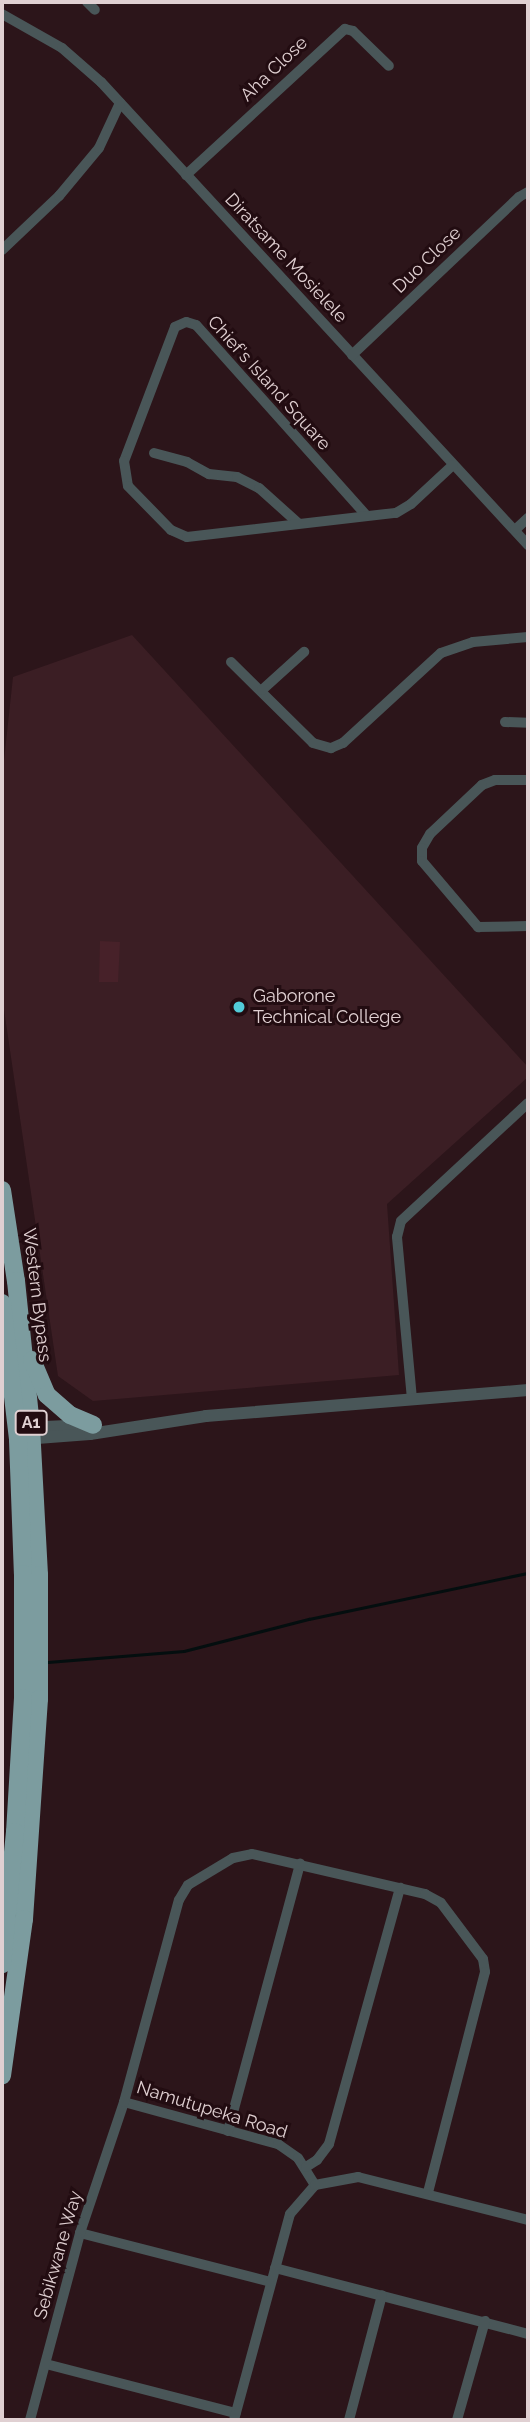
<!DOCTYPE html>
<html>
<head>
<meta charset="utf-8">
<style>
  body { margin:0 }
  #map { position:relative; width:530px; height:2422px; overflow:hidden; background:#2c151a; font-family:Raleway,sans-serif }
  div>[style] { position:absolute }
  .built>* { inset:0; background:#3b1e24 }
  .green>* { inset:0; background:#472129 }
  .stream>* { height:2.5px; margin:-1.25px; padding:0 1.25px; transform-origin:1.25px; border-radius:1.25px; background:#040e0f }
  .minor>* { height:10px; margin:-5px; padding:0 5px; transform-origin:5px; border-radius:5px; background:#495658 }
  .tertiary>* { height:12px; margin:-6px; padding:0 6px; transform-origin:6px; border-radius:6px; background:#495658 }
  .trunk>* { height:18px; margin:-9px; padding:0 9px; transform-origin:9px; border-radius:9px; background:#7c9c9f }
  .dots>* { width:19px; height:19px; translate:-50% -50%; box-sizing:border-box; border:4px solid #220c11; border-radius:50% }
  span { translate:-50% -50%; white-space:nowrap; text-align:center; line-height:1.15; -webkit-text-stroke:6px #220c11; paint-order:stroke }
  .shield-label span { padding:2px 5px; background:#220c11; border:2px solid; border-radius:5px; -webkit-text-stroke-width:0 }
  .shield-label { font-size:16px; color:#e0d0d2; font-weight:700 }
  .street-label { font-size:18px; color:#e0d0d2 }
  .poi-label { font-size:18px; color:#e0d0d2 }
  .left { translate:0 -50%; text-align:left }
  .frame { position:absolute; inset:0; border:4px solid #e0d0d2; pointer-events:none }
</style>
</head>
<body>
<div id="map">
  <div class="built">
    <i style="clip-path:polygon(132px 635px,528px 1067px,528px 1077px,387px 1204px,399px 1375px,93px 1401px,58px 1376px,2px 996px,2px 779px,13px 677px)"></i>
  </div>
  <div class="green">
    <i style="clip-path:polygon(100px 941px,120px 942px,118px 982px,99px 982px)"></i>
  </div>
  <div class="stream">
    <i style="left:48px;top:1662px;width:136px;rotate:-4.6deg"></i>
    <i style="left:184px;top:1651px;width:129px;rotate:-14.4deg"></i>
    <i style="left:309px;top:1619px;width:224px;rotate:-11.9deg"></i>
  </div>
  <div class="minor">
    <i style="left:87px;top:2px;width:11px;rotate:45deg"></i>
    <i style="left:2px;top:14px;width:69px;rotate:29.5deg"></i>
    <i style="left:62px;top:48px;width:52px;rotate:41.1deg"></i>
    <i style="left:101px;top:82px;width:630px;rotate:47.32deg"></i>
    <i style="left:186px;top:175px;width:216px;rotate:-42.6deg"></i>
    <i style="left:345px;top:29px;width:8px;rotate:14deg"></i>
    <i style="left:353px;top:31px;width:50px;rotate:44.2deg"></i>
    <i style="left:2px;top:250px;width:79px;rotate:-43.5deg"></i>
    <i style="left:59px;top:196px;width:62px;rotate:-50.2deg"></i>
    <i style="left:99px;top:148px;width:50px;rotate:-65deg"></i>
    <i style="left:352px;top:355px;width:230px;rotate:-43.4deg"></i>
    <i style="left:519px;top:197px;width:10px;rotate:-29deg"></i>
    <i style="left:154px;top:453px;width:34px;rotate:15deg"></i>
    <i style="left:187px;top:462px;width:25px;rotate:29deg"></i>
    <i style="left:209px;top:474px;width:28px;rotate:6deg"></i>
    <i style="left:237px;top:477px;width:25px;rotate:27deg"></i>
    <i style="left:259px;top:488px;width:52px;rotate:41.9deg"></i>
    <i style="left:366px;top:515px;width:255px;rotate:-131.8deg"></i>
    <i style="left:196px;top:325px;width:10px;rotate:-163deg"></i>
    <i style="left:186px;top:322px;width:12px;rotate:156deg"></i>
    <i style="left:175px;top:327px;width:143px;rotate:110.8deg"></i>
    <i style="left:124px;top:461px;width:25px;rotate:81deg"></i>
    <i style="left:128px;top:486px;width:62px;rotate:45.7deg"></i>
    <i style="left:171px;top:530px;width:17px;rotate:24deg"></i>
    <i style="left:187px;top:537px;width:210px;rotate:-6.6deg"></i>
    <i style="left:396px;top:513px;width:17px;rotate:-31deg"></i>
    <i style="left:411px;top:504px;width:57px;rotate:-42.9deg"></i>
    <i style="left:515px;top:530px;width:18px;rotate:-43deg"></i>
    <i style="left:231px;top:662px;width:115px;rotate:44.6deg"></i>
    <i style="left:313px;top:743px;width:19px;rotate:16deg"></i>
    <i style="left:331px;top:748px;width:13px;rotate:-23deg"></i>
    <i style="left:343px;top:743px;width:133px;rotate:-42.6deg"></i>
    <i style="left:441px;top:653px;width:34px;rotate:-19deg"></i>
    <i style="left:473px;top:642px;width:55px;rotate:-5.2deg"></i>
    <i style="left:262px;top:690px;width:57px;rotate:-42.1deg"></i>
    <i style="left:505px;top:722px;width:23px;rotate:2deg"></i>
    <i style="left:528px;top:780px;width:33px;rotate:180deg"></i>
    <i style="left:495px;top:780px;width:14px;rotate:159deg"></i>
    <i style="left:482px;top:785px;width:71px;rotate:136.7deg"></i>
    <i style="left:430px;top:834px;width:16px;rotate:120deg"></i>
    <i style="left:422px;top:848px;width:13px;rotate:90deg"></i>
    <i style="left:422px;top:861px;width:87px;rotate:49.7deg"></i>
    <i style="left:478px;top:927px;width:50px;rotate:-1.1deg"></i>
    <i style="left:412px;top:1399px;width:163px;rotate:-95.3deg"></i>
    <i style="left:397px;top:1237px;width:16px;rotate:-76deg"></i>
    <i style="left:401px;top:1221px;width:173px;rotate:-42.9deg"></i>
    <i style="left:124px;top:2102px;width:160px;rotate:15.3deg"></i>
    <i style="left:278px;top:2144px;width:24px;rotate:35deg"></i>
    <i style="left:298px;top:2158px;width:32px;rotate:58deg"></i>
    <i style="left:228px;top:2131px;width:277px;rotate:-74.9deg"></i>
    <i style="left:306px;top:2167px;width:13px;rotate:-32deg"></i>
    <i style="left:317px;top:2160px;width:20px;rotate:-53deg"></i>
    <i style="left:329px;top:2144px;width:266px;rotate:-74.5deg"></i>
    <i style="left:80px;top:2233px;width:197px;rotate:14.4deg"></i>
    <i style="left:275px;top:2268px;width:261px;rotate:14.6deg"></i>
    <i style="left:46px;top:2364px;width:196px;rotate:14.5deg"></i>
    <i style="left:30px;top:2420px;width:194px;rotate:-75deg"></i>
    <i style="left:80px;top:2233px;width:138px;rotate:-71.4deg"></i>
    <i style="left:124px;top:2102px;width:209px;rotate:-74.8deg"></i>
    <i style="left:179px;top:1900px;width:17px;rotate:-59deg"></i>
    <i style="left:188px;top:1885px;width:52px;rotate:-31deg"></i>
    <i style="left:233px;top:1858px;width:19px;rotate:-12deg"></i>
    <i style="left:252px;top:1854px;width:178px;rotate:13deg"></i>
    <i style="left:425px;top:1894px;width:18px;rotate:29deg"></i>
    <i style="left:441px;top:1903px;width:70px;rotate:53.1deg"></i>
    <i style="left:483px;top:1959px;width:13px;rotate:81deg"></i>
    <i style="left:485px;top:1972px;width:227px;rotate:104.5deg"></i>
    <i style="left:234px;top:2420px;width:213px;rotate:-74.8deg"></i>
    <i style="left:290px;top:2214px;width:38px;rotate:-49deg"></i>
    <i style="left:315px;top:2185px;width:44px;rotate:-10.5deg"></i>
    <i style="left:358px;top:2177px;width:175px;rotate:14.2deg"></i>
    <i style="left:349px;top:2420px;width:129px;rotate:-75.2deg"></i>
    <i style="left:457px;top:2420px;width:103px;rotate:-74.2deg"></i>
  </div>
  <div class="tertiary">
    <i style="left:23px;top:1428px;width:66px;rotate:-2.6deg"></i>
    <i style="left:24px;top:1439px;width:66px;rotate:-4.3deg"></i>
    <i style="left:90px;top:1434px;width:117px;rotate:-8.8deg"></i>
    <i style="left:206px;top:1416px;width:323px;rotate:-4.6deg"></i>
  </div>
  <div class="trunk">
    <i style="left:2px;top:1190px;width:92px;rotate:81.3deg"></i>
    <i style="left:16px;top:1281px;width:147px;rotate:84.1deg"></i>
    <i style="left:31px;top:1427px;width:148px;rotate:86.9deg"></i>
    <i style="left:39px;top:1575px;width:124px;rotate:90deg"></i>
    <i style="left:39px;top:1699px;width:221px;rotate:93.9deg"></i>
    <i style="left:24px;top:1919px;width:158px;rotate:98deg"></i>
    <i style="left:2px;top:1303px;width:138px;rotate:83.3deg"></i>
    <i style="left:18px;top:1440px;width:134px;rotate:87.9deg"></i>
    <i style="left:23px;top:1574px;width:124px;rotate:90deg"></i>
    <i style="left:23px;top:1698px;width:134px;rotate:93.4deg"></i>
    <i style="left:15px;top:1832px;width:133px;rotate:95.6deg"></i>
    <i style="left:32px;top:1360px;width:38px;rotate:67deg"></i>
    <i style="left:47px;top:1395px;width:30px;rotate:41deg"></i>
    <i style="left:70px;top:1415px;width:25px;rotate:23deg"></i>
  </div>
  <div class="dots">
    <i style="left:239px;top:1007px;background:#52cbd8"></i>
  </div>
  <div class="shield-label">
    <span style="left:31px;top:1423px">A1</span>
  </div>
  <div class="street-label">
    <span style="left:274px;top:69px;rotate:-44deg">Aha Close</span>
    <span style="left:286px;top:258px;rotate:47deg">Diratsame Mosielele</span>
    <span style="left:427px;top:260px;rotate:-44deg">Duo Close</span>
    <span style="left:269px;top:383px;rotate:48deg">Chief's Island Square</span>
    <span style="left:37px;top:1295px;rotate:83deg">Western Bypass</span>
    <span style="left:212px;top:2110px;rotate:17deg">Namutupeka Road</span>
    <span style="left:58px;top:2255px;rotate:-74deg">Sebikwane Way</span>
  </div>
  <div class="poi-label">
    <span class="left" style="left:253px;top:1007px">Gaborone<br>Technical College</span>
  </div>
  <div class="frame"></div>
</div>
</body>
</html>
